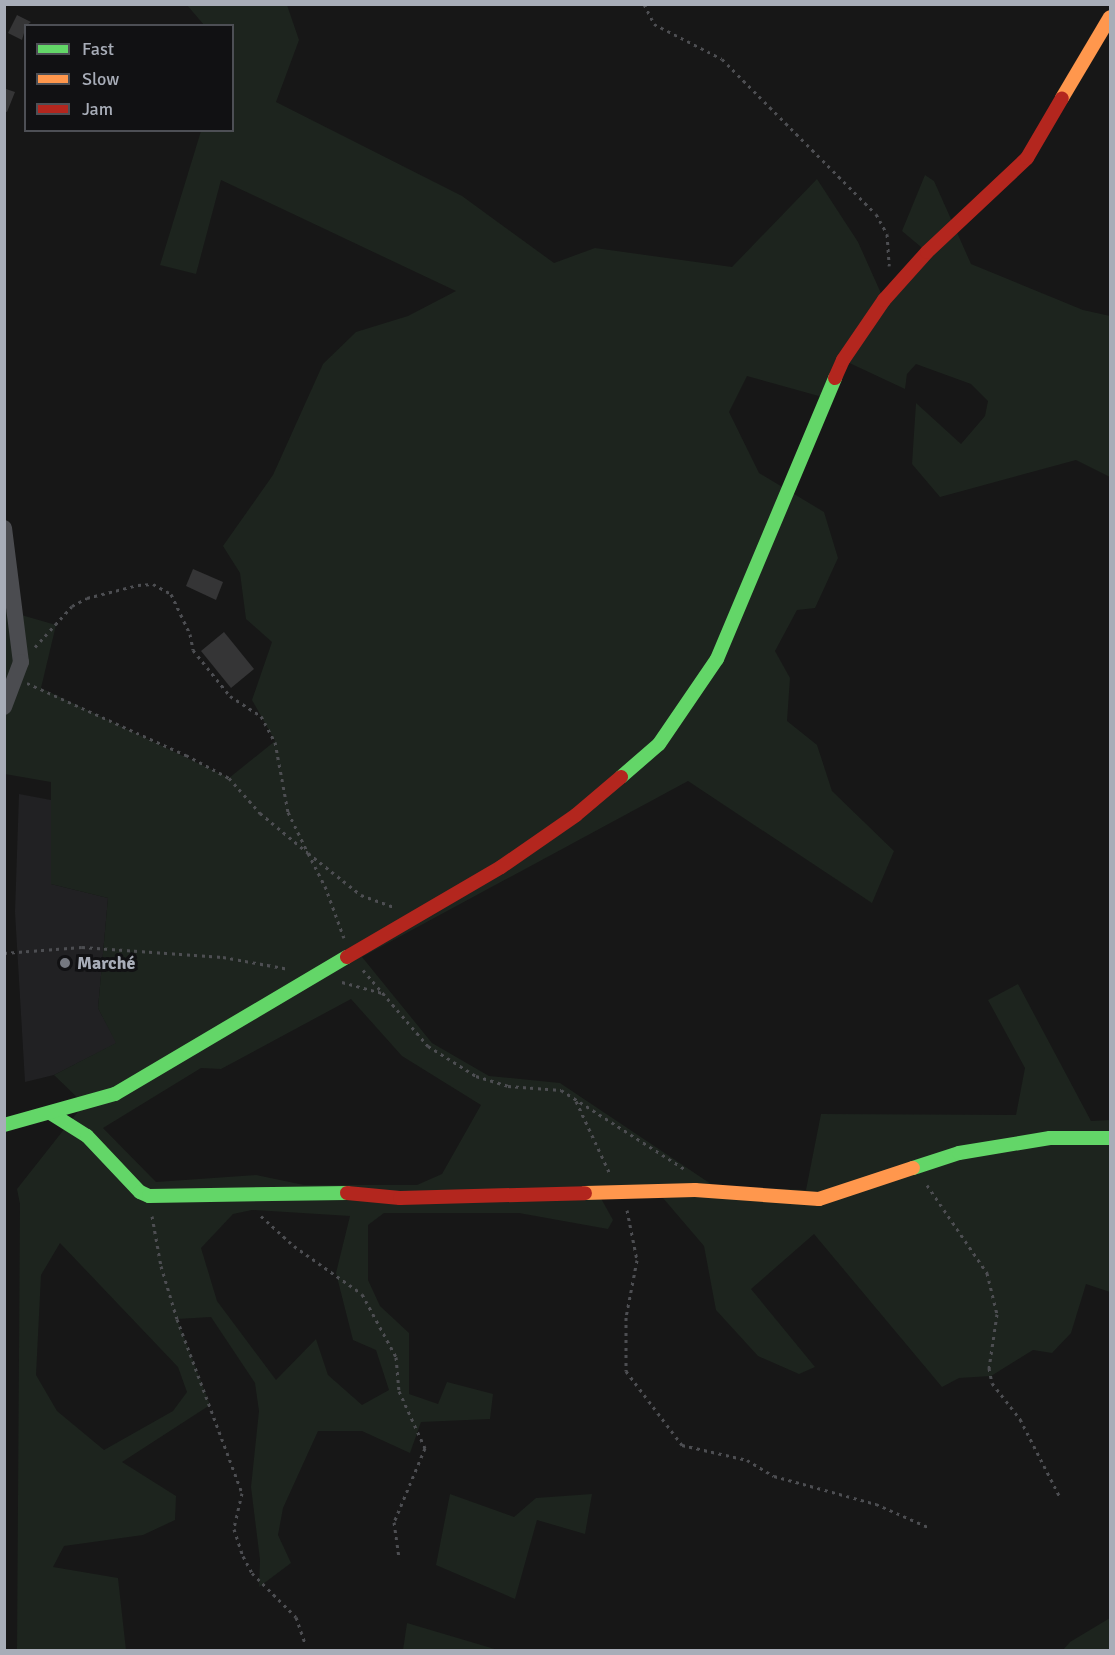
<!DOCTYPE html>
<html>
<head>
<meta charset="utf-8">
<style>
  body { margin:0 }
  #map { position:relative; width:1115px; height:1655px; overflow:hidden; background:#171717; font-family:Signika,sans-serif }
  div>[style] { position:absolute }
  .built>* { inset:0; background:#212123 }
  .green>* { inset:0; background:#1d241e }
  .building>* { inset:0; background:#353536 }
  .path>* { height:3px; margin-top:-1.5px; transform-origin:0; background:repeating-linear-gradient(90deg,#4d4e52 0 3px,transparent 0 7.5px) }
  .street>* { height:16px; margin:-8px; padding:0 8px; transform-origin:8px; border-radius:8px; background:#4b4c50 }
  .fast>* { height:14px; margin:-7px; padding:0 7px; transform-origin:7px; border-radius:7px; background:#63d668 }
  .slow>* { height:14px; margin:-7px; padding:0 7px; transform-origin:7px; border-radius:7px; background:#ff974d }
  .jam>* { height:14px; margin:-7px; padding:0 7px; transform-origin:7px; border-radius:7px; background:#b3261e }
  .dots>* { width:16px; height:16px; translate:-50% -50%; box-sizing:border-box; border:3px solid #111113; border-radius:50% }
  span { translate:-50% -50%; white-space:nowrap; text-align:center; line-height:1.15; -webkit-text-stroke:6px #111113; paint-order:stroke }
  .poi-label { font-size:18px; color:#a8adb8; font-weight:700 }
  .left { translate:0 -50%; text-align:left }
  .frame { position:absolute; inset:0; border:6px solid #a8adb8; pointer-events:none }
  .legend { position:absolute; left:24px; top:24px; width:210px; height:108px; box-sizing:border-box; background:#111113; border:2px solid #4d4f55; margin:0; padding:8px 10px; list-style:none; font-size:18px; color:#a8adb8 }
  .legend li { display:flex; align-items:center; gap:12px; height:30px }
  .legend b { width:30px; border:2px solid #4d4f55 }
</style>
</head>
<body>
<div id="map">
  <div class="built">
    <i style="clip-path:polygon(19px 794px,51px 800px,51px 884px,108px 898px,98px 1008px,117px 1043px,54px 1075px,25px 1082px,15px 912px)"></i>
  </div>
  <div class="green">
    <i style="clip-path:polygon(evenodd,187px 5px,287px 5px,299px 40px,276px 102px,462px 196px,554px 263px,595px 248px,732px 267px,817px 179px,858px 242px,884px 300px,927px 252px,902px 231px,925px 175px,934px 181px,971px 264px,1083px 310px,1110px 316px,1110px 477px,1076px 460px,940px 497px,912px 464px,916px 403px,961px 444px,985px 416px,988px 401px,971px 384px,916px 364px,907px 374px,905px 389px,843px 360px,826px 398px,747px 376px,729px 412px,759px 473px,824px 512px,838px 558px,815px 608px,797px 610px,775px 651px,790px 678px,787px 721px,817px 745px,832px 791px,894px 851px,872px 903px,688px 781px,362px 957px,432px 1043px,489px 1076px,560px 1083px,714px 1186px,806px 1190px,821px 1114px,1016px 1115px,1025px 1068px,988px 1000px,1018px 984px,1091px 1121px,1110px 1120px,1110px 1292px,1086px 1284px,1071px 1333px,1052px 1353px,1033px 1350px,991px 1376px,959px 1378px,942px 1387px,814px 1234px,751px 1289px,815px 1367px,799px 1374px,758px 1356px,716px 1310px,704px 1246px,657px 1191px,598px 1193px,613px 1220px,608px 1229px,519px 1213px,384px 1213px,368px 1225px,368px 1280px,380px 1306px,409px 1333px,409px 1394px,438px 1404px,447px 1382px,493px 1394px,490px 1419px,421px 1422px,410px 1453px,362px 1431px,318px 1431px,283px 1508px,278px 1535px,291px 1563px,259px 1587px,260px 1560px,251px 1487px,259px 1411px,255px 1383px,211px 1317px,177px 1319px,210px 1405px,122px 1462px,176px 1496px,175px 1520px,143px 1535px,64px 1546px,53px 1567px,118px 1578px,126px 1650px,130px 1650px,17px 1650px,20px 1204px,17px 1189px,84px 1104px,54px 1075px,116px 1043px,98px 1008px,108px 898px,51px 884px,51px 782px,5px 774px,4px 610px,56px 625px,41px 688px,229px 778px,275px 741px,252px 700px,272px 642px,246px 619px,240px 573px,223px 546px,273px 475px,323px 364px,356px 332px,408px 316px,456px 291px,221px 180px,196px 274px,160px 265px,201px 131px,232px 130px,232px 26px,204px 25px,187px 5px,351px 999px,402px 1056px,481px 1105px,442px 1174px,417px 1185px,304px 1185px,256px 1175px,156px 1182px,103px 1128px,201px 1068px,221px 1069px,351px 999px,187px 5px,252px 1210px,350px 1216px,336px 1273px,353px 1340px,376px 1350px,389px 1390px,362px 1405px,328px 1375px,316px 1339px,276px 1380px,217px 1301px,201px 1248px,233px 1214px,252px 1210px,187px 5px,60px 1243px,178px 1367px,187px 1392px,173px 1411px,104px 1450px,57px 1411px,36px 1375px,41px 1275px,60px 1243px)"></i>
    <i style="clip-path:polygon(450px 1494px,514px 1517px,536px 1498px,592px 1494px,585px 1534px,537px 1520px,515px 1599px,436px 1565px)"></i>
    <i style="clip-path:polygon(1110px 1618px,1110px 1650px,1063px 1650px,1070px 1642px)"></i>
    <i style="clip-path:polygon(407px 1623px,498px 1650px,403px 1650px)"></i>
  </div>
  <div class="building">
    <i style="clip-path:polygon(17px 15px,31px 22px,26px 26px,22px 40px,8px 33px)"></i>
    <i style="clip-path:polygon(6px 89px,15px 92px,7px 112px,4px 111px)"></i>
    <i style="clip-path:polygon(193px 569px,223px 582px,216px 600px,186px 586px)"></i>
    <i style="clip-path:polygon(224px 632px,254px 669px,231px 688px,201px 651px)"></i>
  </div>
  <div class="path">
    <i style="left:644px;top:4px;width:22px;rotate:63deg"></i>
    <i style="left:654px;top:24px;width:76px;rotate:27.2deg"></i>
    <i style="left:722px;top:59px;width:218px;rotate:45.2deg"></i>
    <i style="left:876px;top:214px;width:23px;rotate:61deg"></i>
    <i style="left:887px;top:234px;width:32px;rotate:86deg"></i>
    <i style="left:35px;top:647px;width:55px;rotate:-47.9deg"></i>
    <i style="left:72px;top:606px;width:17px;rotate:-28deg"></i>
    <i style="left:87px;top:598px;width:53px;rotate:-14.3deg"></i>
    <i style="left:138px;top:585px;width:15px;rotate:-4deg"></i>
    <i style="left:153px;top:584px;width:21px;rotate:29deg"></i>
    <i style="left:171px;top:594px;width:44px;rotate:64.6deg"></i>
    <i style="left:190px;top:634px;width:16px;rotate:79deg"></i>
    <i style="left:193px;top:650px;width:59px;rotate:51.2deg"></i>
    <i style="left:230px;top:696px;width:37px;rotate:33deg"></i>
    <i style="left:261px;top:716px;width:30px;rotate:62deg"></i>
    <i style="left:275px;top:742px;width:71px;rotate:79.5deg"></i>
    <i style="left:288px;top:812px;width:46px;rotate:64deg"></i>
    <i style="left:308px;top:853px;width:68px;rotate:38.4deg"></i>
    <i style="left:361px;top:895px;width:35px;rotate:20deg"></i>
    <i style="left:27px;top:683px;width:175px;rotate:24.4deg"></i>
    <i style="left:186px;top:755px;width:49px;rotate:28.1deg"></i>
    <i style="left:229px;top:778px;width:47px;rotate:48.5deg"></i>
    <i style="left:260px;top:813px;width:62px;rotate:39.8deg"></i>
    <i style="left:308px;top:853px;width:37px;rotate:63deg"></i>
    <i style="left:325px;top:886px;width:55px;rotate:69.9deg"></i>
    <i style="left:4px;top:953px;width:78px;rotate:-4.4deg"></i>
    <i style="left:82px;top:947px;width:141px;rotate:4.1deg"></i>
    <i style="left:223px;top:957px;width:67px;rotate:10.3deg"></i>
    <i style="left:363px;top:970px;width:100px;rotate:49.5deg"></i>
    <i style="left:428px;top:1046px;width:57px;rotate:32deg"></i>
    <i style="left:476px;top:1076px;width:34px;rotate:17deg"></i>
    <i style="left:508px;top:1086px;width:53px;rotate:4.3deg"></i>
    <i style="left:561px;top:1090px;width:148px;rotate:32.6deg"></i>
    <i style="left:342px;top:982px;width:41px;rotate:15.4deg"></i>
    <i style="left:576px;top:1101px;width:81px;rotate:65deg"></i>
    <i style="left:927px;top:1185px;width:107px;rotate:55.7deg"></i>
    <i style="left:987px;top:1273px;width:42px;rotate:76.3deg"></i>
    <i style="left:997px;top:1314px;width:55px;rotate:98.4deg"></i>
    <i style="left:989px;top:1368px;width:15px;rotate:79deg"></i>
    <i style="left:992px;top:1383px;width:46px;rotate:52.1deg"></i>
    <i style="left:1020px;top:1419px;width:88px;rotate:62.9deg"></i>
    <i style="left:627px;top:1210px;width:51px;rotate:78.7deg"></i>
    <i style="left:637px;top:1260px;width:58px;rotate:100.9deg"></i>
    <i style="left:626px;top:1317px;width:54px;rotate:90deg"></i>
    <i style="left:626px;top:1371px;width:93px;rotate:52.9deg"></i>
    <i style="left:682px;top:1445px;width:67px;rotate:13deg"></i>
    <i style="left:747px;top:1460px;width:31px;rotate:31deg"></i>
    <i style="left:774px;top:1476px;width:106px;rotate:15.4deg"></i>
    <i style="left:876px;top:1504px;width:57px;rotate:23.9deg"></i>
    <i style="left:152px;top:1216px;width:51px;rotate:79.8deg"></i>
    <i style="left:161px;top:1266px;width:55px;rotate:73.2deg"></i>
    <i style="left:177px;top:1319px;width:186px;rotate:69.5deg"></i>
    <i style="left:242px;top:1493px;width:37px;rotate:103deg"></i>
    <i style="left:234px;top:1529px;width:28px;rotate:72deg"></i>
    <i style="left:243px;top:1556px;width:19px;rotate:62deg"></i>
    <i style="left:252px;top:1573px;width:62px;rotate:45deg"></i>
    <i style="left:296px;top:1617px;width:28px;rotate:71deg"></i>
    <i style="left:261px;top:1216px;width:45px;rotate:42.3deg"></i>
    <i style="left:294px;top:1246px;width:83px;rotate:35.2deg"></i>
    <i style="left:362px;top:1294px;width:72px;rotate:61.6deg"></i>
    <i style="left:396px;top:1357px;width:34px;rotate:85deg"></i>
    <i style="left:399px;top:1391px;width:63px;rotate:65.5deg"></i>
    <i style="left:425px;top:1448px;width:80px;rotate:112.7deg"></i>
    <i style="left:394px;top:1522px;width:37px;rotate:82deg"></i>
  </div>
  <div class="street">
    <i style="left:4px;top:528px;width:135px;rotate:82.8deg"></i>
    <i style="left:21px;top:662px;width:48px;rotate:110.7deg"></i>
  </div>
  <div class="fast">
    <i style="left:621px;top:777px;width:50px;rotate:-41deg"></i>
    <i style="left:659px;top:744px;width:103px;rotate:-55.7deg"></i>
    <i style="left:717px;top:659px;width:305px;rotate:-67.2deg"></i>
    <i style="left:52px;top:1114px;width:41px;rotate:32.2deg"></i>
    <i style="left:87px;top:1136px;width:77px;rotate:46.6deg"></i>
    <i style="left:140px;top:1192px;width:10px;rotate:24deg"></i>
    <i style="left:149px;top:1196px;width:198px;rotate:-0.9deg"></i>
    <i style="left:4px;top:1125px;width:115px;rotate:-15.6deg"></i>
    <i style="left:115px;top:1094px;width:269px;rotate:-30.6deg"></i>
    <i style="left:913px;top:1168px;width:48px;rotate:-18.1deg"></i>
    <i style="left:959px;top:1153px;width:92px;rotate:-9.4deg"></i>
    <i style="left:1050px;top:1138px;width:60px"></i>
  </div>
  <div class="slow">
    <i style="left:1062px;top:98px;width:94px;rotate:-59.3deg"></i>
    <i style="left:585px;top:1193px;width:110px;rotate:-1.6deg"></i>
    <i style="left:695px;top:1190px;width:124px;rotate:4.2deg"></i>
    <i style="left:819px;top:1199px;width:99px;rotate:-18.3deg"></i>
  </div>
  <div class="jam">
    <i style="left:835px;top:378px;width:20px;rotate:-66deg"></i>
    <i style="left:843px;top:360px;width:73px;rotate:-55.7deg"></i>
    <i style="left:884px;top:300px;width:64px;rotate:-48.1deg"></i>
    <i style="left:927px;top:252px;width:137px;rotate:-43.2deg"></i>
    <i style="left:1027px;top:158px;width:69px;rotate:-59.7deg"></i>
    <i style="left:347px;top:957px;width:178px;rotate:-30.3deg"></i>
    <i style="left:501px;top:867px;width:91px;rotate:-34.7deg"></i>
    <i style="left:576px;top:815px;width:59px;rotate:-40.2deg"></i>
    <i style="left:347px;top:1193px;width:53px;rotate:5.4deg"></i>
    <i style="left:400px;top:1198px;width:185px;rotate:-1.5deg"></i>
  </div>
  <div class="dots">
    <i style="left:65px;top:963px;background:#757880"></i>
  </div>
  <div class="poi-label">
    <span class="left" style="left:77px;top:963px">Marché</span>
  </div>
  <div class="frame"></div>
  <ul class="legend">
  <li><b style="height:8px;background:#63d668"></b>Fast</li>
  <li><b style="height:8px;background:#ff974d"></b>Slow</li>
  <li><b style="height:8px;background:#b3261e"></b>Jam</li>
  </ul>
</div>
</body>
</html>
